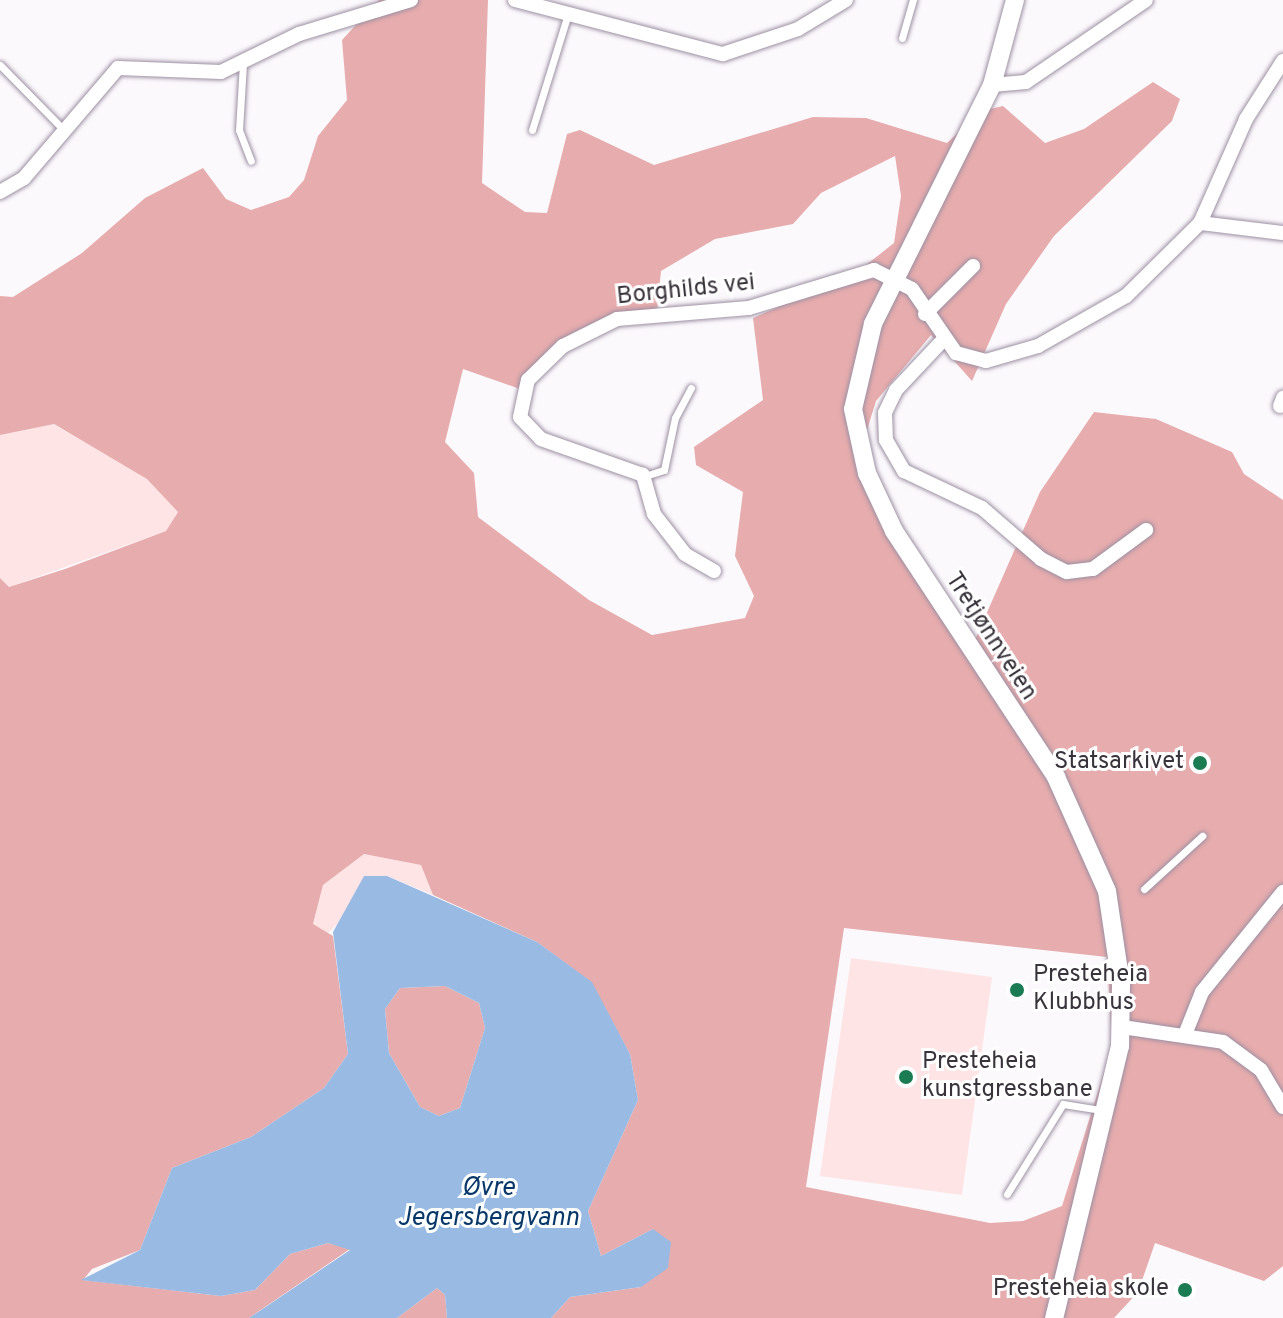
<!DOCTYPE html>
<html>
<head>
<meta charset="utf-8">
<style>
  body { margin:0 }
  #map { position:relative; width:1283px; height:1318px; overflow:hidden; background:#fcf9fd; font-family:Overpass,sans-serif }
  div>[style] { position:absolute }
  .green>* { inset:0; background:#fee4e4 }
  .forest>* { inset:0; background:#e7acad }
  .water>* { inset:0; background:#98bae3 }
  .roads { filter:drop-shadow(0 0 2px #9d90a3) drop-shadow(0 0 2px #9d90a3) }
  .service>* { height:7px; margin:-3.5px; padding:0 3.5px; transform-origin:3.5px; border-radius:3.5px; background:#fff }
  .minor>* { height:14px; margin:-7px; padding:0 7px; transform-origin:7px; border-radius:7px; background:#fff }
  .tertiary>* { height:18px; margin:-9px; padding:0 9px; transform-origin:9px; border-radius:9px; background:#fff }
  .dots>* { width:22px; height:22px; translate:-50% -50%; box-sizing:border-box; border:4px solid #fff; border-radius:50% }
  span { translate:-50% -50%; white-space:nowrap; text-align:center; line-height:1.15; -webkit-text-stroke:6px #fff; paint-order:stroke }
  .street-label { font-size:24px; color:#39333b }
  .poi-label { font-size:24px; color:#39333b }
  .right { translate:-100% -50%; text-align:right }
  .left { translate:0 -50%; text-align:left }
  .water-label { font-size:26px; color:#073869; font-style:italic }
</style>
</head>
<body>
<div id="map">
  <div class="green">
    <i style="clip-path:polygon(53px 424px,148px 479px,178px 512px,166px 531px,9px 587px,0 578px,0 435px)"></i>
    <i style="clip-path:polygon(364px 854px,421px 865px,433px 895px,387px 876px,324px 937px,313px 925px,323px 885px)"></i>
    <i style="clip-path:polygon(851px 958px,992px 977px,962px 1195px,820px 1176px)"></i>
  </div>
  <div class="forest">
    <i style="clip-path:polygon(evenodd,379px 0,488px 0,482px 183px,525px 212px,547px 213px,567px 134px,580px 130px,654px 165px,813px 117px,866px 118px,947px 143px,981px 111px,1003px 106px,1045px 143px,1084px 129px,1153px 82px,1180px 99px,1172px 121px,1054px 236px,1006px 304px,972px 381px,931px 335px,876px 401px,858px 459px,970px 651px,1040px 492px,1094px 412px,1156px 419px,1232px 452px,1244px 474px,1283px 500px,1283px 1266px,1264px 1281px,1155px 1243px,1138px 1292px,1114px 1318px,551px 1318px,570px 1297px,641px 1287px,653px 1229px,601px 1256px,588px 1211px,638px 1100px,630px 1054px,591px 982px,537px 942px,433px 895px,421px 865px,364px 854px,323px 885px,313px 924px,333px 936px,348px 1054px,324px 1088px,251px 1137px,172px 1168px,140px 1250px,92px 1269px,83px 1280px,221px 1296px,255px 1290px,290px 1254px,328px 1243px,350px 1249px,249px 1318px,0 1318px,0 578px,9px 587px,65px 569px,166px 531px,178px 512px,147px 479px,54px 424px,0 435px,0 296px,13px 297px,82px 253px,145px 198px,203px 168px,226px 199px,251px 210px,289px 197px,304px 180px,318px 136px,347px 100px,342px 40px,379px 0,895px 156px,901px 196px,894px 243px,856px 273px,753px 318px,763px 400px,694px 447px,696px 465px,743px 492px,735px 556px,754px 596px,745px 618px,652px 635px,589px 600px,478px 517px,474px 473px,445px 442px,463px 369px,523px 390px,579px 339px,657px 310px,661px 271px,715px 239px,793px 224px,821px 193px,895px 156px,379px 0,844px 928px,1107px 957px,1112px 1047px,1062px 1206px,1023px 1221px,990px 1223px,806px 1187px,844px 928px)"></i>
    <i style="clip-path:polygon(445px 986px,479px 1003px,485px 1028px,460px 1108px,439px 1116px,420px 1107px,389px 1053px,385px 1009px,400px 988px)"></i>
    <i style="clip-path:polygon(437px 1288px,445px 1295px,447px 1318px,397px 1318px)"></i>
  </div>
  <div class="water">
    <i style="clip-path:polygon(evenodd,364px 876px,387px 876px,537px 942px,592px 982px,630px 1054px,638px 1100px,588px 1211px,601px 1256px,653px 1229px,671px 1242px,668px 1268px,641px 1287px,570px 1297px,551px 1318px,447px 1318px,445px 1295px,437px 1288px,397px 1318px,249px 1318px,350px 1250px,328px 1243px,290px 1254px,255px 1290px,221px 1296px,81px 1280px,140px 1250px,172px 1168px,251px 1137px,324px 1088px,348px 1054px,333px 932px,364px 876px,445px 986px,479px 1003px,485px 1028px,460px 1108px,439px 1116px,420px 1107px,389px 1053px,385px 1009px,400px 988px,445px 986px)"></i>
  </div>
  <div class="roads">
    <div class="service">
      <i style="left:902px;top:38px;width:40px;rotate:-74deg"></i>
      <i style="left:243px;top:63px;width:67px;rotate:93.4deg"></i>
      <i style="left:239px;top:130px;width:33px;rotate:69deg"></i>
      <i style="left:0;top:65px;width:88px;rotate:45.5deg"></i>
      <i style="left:532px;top:130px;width:118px;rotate:-72.8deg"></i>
      <i style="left:645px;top:476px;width:20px;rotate:-18deg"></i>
      <i style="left:664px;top:470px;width:53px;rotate:-78.1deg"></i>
      <i style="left:675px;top:418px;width:34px;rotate:-62deg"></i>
      <i style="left:1144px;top:889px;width:79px;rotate:-42.4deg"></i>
      <i style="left:1007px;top:1194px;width:106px;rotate:-58.1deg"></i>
      <i style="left:1063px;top:1104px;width:39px;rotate:9deg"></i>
    </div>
    <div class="minor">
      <i style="left:515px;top:0;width:215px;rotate:14.6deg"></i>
      <i style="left:723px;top:54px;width:79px;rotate:-18.4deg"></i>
      <i style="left:798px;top:29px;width:56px;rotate:-31.1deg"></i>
      <i style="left:992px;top:85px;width:34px;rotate:-5deg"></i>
      <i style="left:1026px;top:82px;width:145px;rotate:-34.3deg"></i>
      <i style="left:0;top:192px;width:28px;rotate:-30deg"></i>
      <i style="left:24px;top:178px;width:145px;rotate:-49.5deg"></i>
      <i style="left:118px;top:68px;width:103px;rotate:2.2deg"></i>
      <i style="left:221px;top:72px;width:87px;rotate:-26deg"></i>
      <i style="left:299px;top:34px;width:117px;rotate:-16.9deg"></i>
      <i style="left:1200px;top:223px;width:84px;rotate:6.9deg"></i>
      <i style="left:925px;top:314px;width:68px;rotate:-45deg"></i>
      <i style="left:943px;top:340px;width:69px;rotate:133.2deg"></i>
      <i style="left:896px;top:390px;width:25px;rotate:116deg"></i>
      <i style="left:885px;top:413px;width:27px;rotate:88deg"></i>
      <i style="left:886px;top:440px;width:36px;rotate:60deg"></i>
      <i style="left:904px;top:471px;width:86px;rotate:25.4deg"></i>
      <i style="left:982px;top:508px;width:78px;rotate:40.8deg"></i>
      <i style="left:1041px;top:559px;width:29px;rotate:27deg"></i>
      <i style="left:1067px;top:572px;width:26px;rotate:-7deg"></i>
      <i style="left:1093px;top:569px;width:66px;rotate:-36.3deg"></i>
      <i style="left:1280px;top:406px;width:9px;rotate:-69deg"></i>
      <i style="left:714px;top:571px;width:34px;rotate:-150deg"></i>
      <i style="left:685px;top:554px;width:51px;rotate:-127.8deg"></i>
      <i style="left:654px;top:514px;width:41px;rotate:-105.8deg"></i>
      <i style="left:643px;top:475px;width:108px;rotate:-160.6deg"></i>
      <i style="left:541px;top:439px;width:30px;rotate:-134deg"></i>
      <i style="left:520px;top:417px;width:38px;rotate:-78deg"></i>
      <i style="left:528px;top:380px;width:49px;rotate:-44.2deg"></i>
      <i style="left:563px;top:346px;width:60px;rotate:-26.6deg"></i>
      <i style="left:617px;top:319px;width:132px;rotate:-4.8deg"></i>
      <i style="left:749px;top:308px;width:131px;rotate:-16.9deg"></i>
      <i style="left:874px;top:270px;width:42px;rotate:26.6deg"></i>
      <i style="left:912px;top:289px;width:78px;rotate:55.5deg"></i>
      <i style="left:956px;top:353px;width:31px;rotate:15deg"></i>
      <i style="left:986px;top:361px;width:54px;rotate:-16.1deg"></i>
      <i style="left:1038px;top:346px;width:101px;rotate:-29.6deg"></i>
      <i style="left:1126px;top:296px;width:104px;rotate:-44.6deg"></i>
      <i style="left:1200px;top:223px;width:114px;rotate:-66.1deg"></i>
      <i style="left:1246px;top:119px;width:69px;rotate:-57.5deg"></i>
      <i style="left:1122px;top:1027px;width:102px;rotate:8.4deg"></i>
      <i style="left:1223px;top:1042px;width:47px;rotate:36.4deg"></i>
      <i style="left:1261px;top:1070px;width:43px;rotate:59.3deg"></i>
      <i style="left:1186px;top:1032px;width:43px;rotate:-68.2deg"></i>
      <i style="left:1202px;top:992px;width:129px;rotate:-51deg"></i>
    </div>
    <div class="tertiary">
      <i style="left:1015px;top:0;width:88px;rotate:105.1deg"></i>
      <i style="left:992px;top:85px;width:267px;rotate:116.5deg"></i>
      <i style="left:873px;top:324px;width:87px;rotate:103.2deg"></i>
      <i style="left:853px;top:409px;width:66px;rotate:77.7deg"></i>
      <i style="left:867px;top:473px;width:64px;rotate:65deg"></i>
      <i style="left:894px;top:531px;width:295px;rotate:56.6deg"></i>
      <i style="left:1056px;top:777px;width:125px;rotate:65.9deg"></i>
      <i style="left:1107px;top:891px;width:95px;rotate:81.5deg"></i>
      <i style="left:1121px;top:985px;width:61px;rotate:90.9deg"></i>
      <i style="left:1120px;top:1046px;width:280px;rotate:103.6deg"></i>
    </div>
  </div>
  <div class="dots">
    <i style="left:1200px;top:763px;background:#1b7c54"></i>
    <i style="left:1017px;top:990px;background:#1b7c54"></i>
    <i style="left:906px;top:1077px;background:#1b7c54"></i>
    <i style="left:1185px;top:1290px;background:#1b7c54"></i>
  </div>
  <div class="street-label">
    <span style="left:686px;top:291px;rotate:-6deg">Borghilds vei</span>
    <span style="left:990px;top:637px;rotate:57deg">Tretjønnveien</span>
  </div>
  <div class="poi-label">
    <span class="right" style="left:1184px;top:763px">Statsarkivet</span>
    <span class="left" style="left:1033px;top:990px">Presteheia<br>Klubbhus</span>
    <span class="left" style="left:922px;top:1077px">Presteheia<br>kunstgressbane</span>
    <span class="right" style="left:1169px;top:1290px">Presteheia skole</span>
  </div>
  <div class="water-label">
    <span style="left:488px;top:1204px">Øvre<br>Jegersbergvann</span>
  </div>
</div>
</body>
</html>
